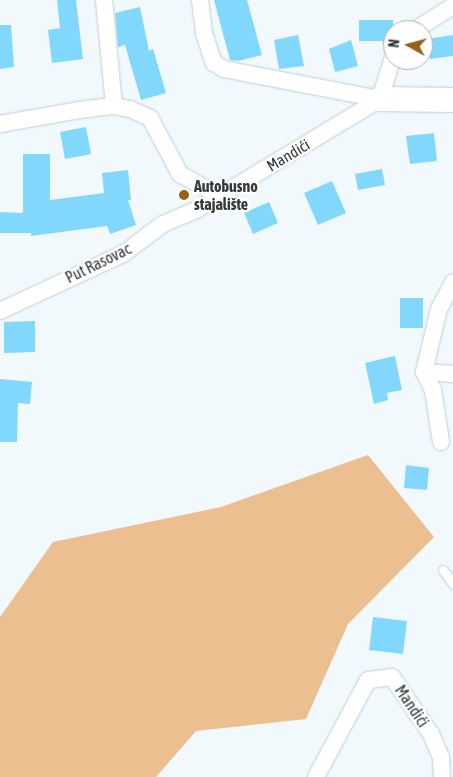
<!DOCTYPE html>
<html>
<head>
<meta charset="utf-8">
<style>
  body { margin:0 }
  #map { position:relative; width:453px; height:777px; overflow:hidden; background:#f1f9fd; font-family:"Asap Condensed",sans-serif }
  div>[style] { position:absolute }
  .green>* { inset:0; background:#ebbf8f }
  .building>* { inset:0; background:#82d8fc }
  .roads { filter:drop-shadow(0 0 1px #c1cfd5) drop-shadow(0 0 1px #c1cfd5) }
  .lane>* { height:9px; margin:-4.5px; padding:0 4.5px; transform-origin:4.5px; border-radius:4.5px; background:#fff }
  .street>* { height:16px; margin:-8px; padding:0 8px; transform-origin:8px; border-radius:8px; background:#fff }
  .secondary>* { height:24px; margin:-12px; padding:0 12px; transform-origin:12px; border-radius:12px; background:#fff }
  .dots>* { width:14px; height:14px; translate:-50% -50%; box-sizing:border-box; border:2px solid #fff; border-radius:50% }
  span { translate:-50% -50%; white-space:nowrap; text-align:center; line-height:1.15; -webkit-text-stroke:5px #fff; paint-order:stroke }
  .street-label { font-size:16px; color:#33393b }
  .poi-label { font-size:16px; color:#33393b; font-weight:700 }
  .left { translate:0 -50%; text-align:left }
  .north { position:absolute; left:383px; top:20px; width:50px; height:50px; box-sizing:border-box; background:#fff; border:1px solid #adb0b1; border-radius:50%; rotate:277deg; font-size:14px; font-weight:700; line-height:20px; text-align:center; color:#33393b }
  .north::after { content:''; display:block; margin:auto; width:18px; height:22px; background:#966118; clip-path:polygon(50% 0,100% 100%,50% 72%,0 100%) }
</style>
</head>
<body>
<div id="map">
  <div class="green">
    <i style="clip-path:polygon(368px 455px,434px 537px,348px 624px,306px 719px,196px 731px,156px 777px,0 777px,0 617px,53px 542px,221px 507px)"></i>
  </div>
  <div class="building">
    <i style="clip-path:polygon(57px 0,76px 0,83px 59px,52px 63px,48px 30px,60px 28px)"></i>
    <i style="clip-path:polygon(214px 0,247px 0,262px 55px,238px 61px,230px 60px)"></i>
    <i style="clip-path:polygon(140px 7px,149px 51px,153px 49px,166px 93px,141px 100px,125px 45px,118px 47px,115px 13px)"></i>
    <i style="clip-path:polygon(359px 20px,393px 20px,393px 41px,359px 41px)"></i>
    <i style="clip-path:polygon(0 25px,11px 25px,14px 67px,0 69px)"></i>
    <i style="clip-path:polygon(298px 35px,304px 66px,279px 69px,274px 40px)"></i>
    <i style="clip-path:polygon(453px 35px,453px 56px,430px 59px,427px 39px)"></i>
    <i style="clip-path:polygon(351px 40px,358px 66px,335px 72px,329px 49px)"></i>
    <i style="clip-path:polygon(86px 127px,91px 154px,65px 159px,60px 132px)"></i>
    <i style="clip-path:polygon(434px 133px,437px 161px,410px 164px,406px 136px)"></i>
    <i style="clip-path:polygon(23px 154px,50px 154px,50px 200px,104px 193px,102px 173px,128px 170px,131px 200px,128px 200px,136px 225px,110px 234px,107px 226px,31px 236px,31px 233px,0 233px,0 212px,23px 213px)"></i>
    <i style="clip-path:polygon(382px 169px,385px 185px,358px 190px,355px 174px)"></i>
    <i style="clip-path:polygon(332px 181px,346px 213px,318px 225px,304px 193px)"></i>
    <i style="clip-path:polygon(269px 202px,278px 223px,253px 234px,244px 213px)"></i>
    <i style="clip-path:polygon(400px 298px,423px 298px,423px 328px,400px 328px)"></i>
    <i style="clip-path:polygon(35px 321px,35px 352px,4px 353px,4px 322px)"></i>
    <i style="clip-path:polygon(395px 356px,402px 390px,387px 393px,388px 400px,374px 404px,365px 363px)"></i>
    <i style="clip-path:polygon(0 379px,32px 382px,30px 404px,18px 403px,17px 442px,0 442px)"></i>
    <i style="clip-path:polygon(406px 465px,429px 468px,427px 490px,404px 488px)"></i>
    <i style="clip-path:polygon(373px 617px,407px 621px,403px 654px,369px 650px)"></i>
  </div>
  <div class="roads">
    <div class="lane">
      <i style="left:443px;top:570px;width:17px;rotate:54deg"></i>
    </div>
    <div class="street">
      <i style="left:104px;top:0;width:106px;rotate:84.6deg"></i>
      <i style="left:200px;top:0;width:33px;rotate:83deg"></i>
      <i style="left:204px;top:33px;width:32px;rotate:72deg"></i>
      <i style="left:214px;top:63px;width:12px;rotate:31deg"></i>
      <i style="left:224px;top:69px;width:159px;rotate:10.9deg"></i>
      <i style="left:415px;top:30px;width:45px;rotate:-32.3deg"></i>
      <i style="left:0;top:124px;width:80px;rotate:-10deg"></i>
      <i style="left:79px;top:110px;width:35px;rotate:-7deg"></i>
      <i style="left:114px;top:106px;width:16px;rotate:11deg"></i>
      <i style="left:130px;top:109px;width:22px;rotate:24deg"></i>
      <i style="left:150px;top:118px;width:64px;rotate:61.8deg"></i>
      <i style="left:180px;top:174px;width:46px;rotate:28.8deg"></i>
      <i style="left:0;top:311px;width:136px;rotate:-24.9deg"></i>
      <i style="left:123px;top:254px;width:50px;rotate:-36.9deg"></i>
      <i style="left:163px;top:224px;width:38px;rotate:-23deg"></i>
      <i style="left:198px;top:209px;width:213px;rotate:-31.1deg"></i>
      <i style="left:380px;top:99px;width:44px;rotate:-72.8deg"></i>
      <i style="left:424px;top:372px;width:29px;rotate:4deg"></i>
      <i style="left:441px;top:442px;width:53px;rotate:-98.7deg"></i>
      <i style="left:433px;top:390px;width:20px;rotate:-117deg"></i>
      <i style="left:424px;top:372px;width:65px;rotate:-76.6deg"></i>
      <i style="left:439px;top:309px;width:30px;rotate:-62deg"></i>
      <i style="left:316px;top:777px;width:110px;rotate:-61.8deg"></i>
      <i style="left:368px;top:680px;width:24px;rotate:-7deg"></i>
      <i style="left:392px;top:677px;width:69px;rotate:55.6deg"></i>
      <i style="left:431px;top:734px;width:26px;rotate:67deg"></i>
      <i style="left:441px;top:758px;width:19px;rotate:87deg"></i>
    </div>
    <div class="secondary">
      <i style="left:380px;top:99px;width:73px;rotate:0.8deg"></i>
    </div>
  </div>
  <div class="dots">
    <i style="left:184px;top:195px;background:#966118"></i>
  </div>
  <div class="street-label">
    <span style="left:288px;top:155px;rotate:-31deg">Mandići</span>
    <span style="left:98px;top:263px;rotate:-26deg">Put Rasovac</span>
    <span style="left:412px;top:706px;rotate:56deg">Mandići</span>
  </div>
  <div class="poi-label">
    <span class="left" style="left:194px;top:195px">Autobusno<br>stajalište</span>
  </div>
  <div class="north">N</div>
</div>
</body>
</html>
